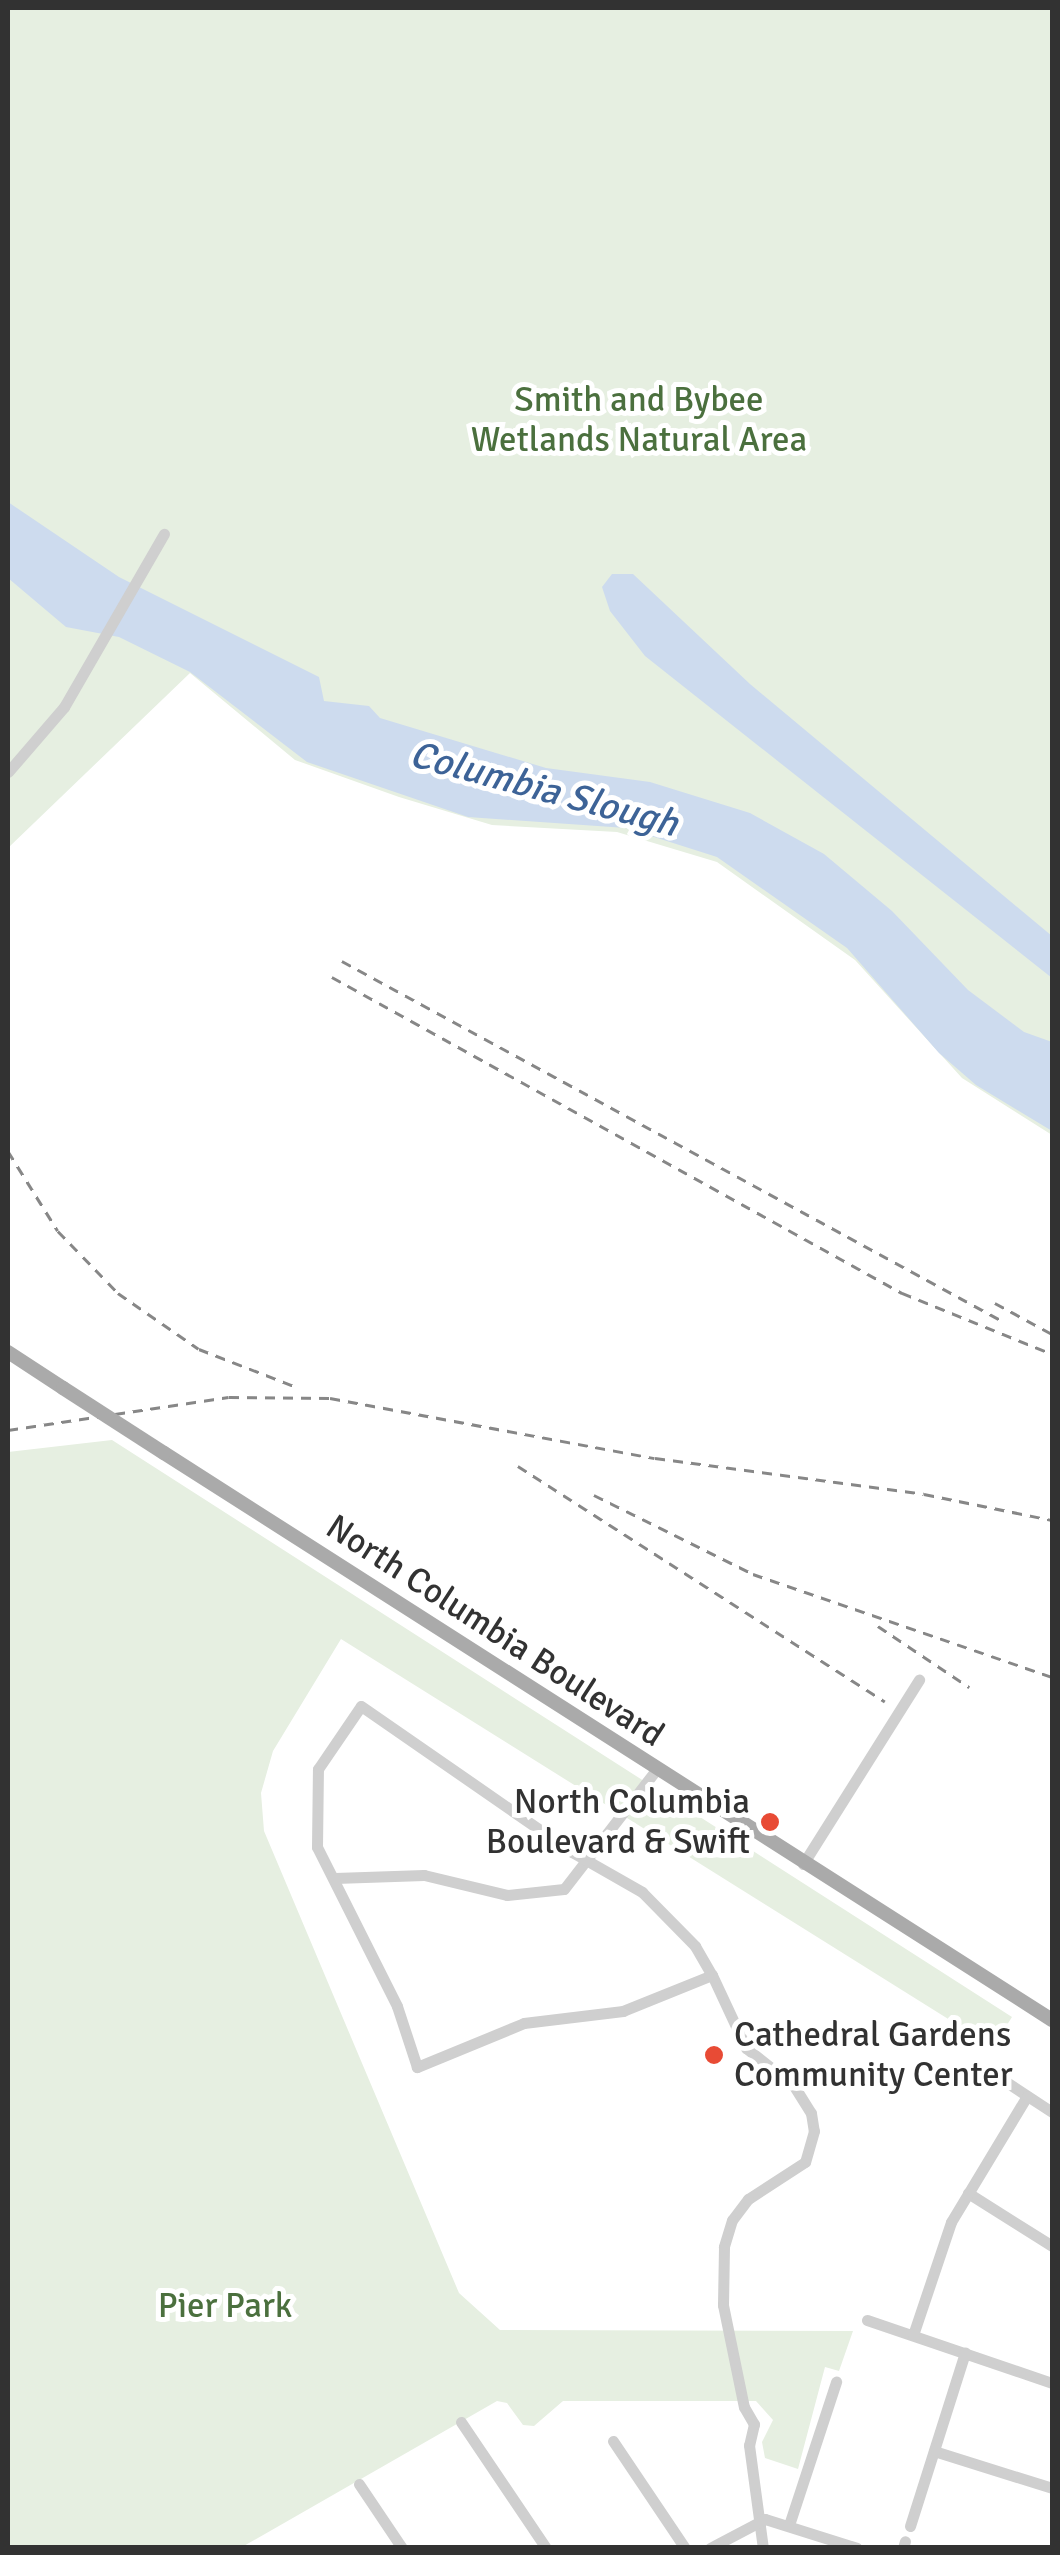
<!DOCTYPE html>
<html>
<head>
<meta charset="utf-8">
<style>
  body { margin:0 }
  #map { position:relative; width:1060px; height:2555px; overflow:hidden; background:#fff; font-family:Signika,sans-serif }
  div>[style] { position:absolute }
  .green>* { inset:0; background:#e6efe1 }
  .water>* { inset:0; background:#cddbee }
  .minor>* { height:11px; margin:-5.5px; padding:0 5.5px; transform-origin:5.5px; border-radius:5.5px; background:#cfcfcf }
  .major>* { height:14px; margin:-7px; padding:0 7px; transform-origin:7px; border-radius:7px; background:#aaa }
  .rail>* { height:2.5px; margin-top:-1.25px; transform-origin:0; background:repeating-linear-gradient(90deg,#878787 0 10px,transparent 0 18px) }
  .major-bridge>* { height:14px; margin:-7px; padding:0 7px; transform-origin:7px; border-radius:7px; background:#aaa }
  .dots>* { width:28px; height:28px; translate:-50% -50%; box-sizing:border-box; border:5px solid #fff; border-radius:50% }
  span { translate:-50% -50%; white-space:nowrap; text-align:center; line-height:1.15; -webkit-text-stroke:10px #fff; paint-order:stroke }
  .park-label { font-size:35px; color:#4b703e }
  .street-label { font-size:35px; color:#323232 }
  .poi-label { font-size:35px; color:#323232 }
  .right { translate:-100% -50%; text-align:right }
  .left { translate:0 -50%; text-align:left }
  .water-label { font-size:38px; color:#3d6397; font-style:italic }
  .frame { position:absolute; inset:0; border:10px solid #323232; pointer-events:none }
</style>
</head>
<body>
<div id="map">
  <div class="green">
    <i style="clip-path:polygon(8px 8px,1052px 8px,1052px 1135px,962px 1078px,855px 960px,717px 862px,617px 832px,492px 825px,399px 797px,295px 760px,190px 673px,8px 848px)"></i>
    <i style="clip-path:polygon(112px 1440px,1012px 2017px,993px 2047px,341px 1639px,273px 1751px,261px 1793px,264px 1831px,459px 2293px,500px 2330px,853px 2331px,839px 2371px,825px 2367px,798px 2469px,765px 2458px,762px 2442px,773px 2420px,756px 2401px,563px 2401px,534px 2426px,523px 2425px,507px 2403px,497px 2401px,242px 2547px,8px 2548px,8px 1452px)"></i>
  </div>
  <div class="water">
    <i style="clip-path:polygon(8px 502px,119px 577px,319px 677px,324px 701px,369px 706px,380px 718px,546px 768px,650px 782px,750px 813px,824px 854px,892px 911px,968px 990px,1024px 1032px,1052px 1042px,1052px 1131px,976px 1085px,939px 1053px,847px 948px,717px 857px,626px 828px,468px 817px,307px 762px,190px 672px,119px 637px,66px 627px,8px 578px)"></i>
    <i style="clip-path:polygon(612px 574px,633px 574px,750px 684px,1052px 936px,1052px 978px,645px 656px,610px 611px,602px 587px)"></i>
  </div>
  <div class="minor">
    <i style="left:8px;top:772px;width:86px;rotate:-49.3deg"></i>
    <i style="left:64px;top:707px;width:200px;rotate:-60deg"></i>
    <i style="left:803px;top:1864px;width:218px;rotate:-57.8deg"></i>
    <i style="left:335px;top:1878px;width:89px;rotate:-1.9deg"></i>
    <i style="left:424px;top:1875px;width:85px;rotate:13.5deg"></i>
    <i style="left:507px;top:1895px;width:57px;rotate:-6deg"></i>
    <i style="left:564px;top:1889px;width:150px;rotate:-52.3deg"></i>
    <i style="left:712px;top:1975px;width:96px;rotate:158deg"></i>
    <i style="left:623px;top:2011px;width:100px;rotate:173.1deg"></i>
    <i style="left:524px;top:2023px;width:116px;rotate:157.6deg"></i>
    <i style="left:417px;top:2067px;width:64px;rotate:-108.2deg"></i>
    <i style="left:397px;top:2006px;width:178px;rotate:-116.7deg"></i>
    <i style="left:317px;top:1847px;width:78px;rotate:-89.3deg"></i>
    <i style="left:318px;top:1769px;width:76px;rotate:-55.7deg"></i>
    <i style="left:361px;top:1706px;width:257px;rotate:34.7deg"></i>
    <i style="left:572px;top:1852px;width:81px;rotate:29.7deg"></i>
    <i style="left:642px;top:1892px;width:76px;rotate:45.5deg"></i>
    <i style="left:695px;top:1946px;width:34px;rotate:60deg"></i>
    <i style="left:712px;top:1975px;width:81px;rotate:65deg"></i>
    <i style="left:746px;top:2048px;width:61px;rotate:38.4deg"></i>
    <i style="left:794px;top:2086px;width:32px;rotate:58deg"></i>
    <i style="left:811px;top:2113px;width:18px;rotate:81deg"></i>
    <i style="left:814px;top:2131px;width:32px;rotate:106deg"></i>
    <i style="left:805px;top:2162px;width:68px;rotate:147deg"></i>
    <i style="left:748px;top:2199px;width:26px;rotate:127deg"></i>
    <i style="left:732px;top:2220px;width:28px;rotate:107deg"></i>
    <i style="left:724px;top:2247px;width:58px;rotate:91deg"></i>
    <i style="left:723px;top:2305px;width:104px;rotate:78.4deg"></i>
    <i style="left:744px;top:2407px;width:20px;rotate:60deg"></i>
    <i style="left:754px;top:2424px;width:22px;rotate:103deg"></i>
    <i style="left:749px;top:2445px;width:104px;rotate:82.3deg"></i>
    <i style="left:988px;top:2070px;width:77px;rotate:33.3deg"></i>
    <i style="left:968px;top:2193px;width:99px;rotate:32.2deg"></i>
    <i style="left:867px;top:2320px;width:195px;rotate:18.8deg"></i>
    <i style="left:913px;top:2335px;width:119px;rotate:-71.4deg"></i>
    <i style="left:951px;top:2222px;width:147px;rotate:-58.9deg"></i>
    <i style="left:461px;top:2422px;width:152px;rotate:56deg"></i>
    <i style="left:613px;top:2441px;width:129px;rotate:56.1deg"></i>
    <i style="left:934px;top:2451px;width:124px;rotate:17.4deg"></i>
    <i style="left:359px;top:2484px;width:77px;rotate:56.1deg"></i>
    <i style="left:789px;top:2525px;width:151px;rotate:-71.8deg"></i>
    <i style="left:910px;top:2526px;width:182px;rotate:-72.4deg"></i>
    <i style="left:710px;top:2548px;width:62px;rotate:-27.8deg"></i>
    <i style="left:765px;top:2519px;width:96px;rotate:17.5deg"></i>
    <i style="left:903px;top:2548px;width:7px;rotate:-74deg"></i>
  </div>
  <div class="major">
    <i style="left:8px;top:1352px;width:66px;rotate:33.2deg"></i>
    <i style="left:164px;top:1453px;width:1054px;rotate:32.56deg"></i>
  </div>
  <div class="rail">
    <i style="left:342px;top:961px;width:754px;rotate:28.6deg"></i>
    <i style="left:332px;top:977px;width:652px;rotate:29deg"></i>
    <i style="left:902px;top:1293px;width:162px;rotate:22.1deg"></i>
    <i style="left:8px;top:1151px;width:94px;rotate:58deg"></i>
    <i style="left:58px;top:1231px;width:86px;rotate:45.9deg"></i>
    <i style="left:118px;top:1293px;width:98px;rotate:34.7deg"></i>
    <i style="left:199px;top:1349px;width:107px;rotate:21.3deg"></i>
    <i style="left:995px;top:1303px;width:65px;rotate:28.5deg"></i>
    <i style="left:8px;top:1430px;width:223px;rotate:-8.5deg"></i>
    <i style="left:229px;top:1397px;width:101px;rotate:0.6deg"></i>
    <i style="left:330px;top:1398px;width:330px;rotate:10.5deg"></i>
    <i style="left:655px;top:1458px;width:271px;rotate:7.6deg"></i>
    <i style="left:924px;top:1494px;width:131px;rotate:11.5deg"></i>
    <i style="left:518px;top:1466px;width:436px;rotate:32.7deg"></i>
    <i style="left:594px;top:1495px;width:178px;rotate:26.4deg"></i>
    <i style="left:753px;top:1574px;width:316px;rotate:19deg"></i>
    <i style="left:878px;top:1626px;width:110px;rotate:33.8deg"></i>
  </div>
  <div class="major-bridge">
    <i style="left:63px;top:1388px;width:120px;rotate:32.8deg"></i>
  </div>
  <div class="dots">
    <i style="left:770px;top:1822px;background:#e84b35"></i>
    <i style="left:714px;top:2055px;background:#e84b35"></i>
  </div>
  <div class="park-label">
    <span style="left:639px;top:420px">Smith and Bybee<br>Wetlands Natural Area</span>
    <span style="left:225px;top:2306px">Pier Park</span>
  </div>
  <div class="street-label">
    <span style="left:495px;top:1631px;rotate:33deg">North Columbia Boulevard</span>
  </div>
  <div class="poi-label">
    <span class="right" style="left:750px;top:1822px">North Columbia<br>Boulevard &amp; Swift</span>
    <span class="left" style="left:734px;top:2055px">Cathedral Gardens<br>Community Center</span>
  </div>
  <div class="water-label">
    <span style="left:544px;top:789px;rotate:15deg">Columbia Slough</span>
  </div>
  <div class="frame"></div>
</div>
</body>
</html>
